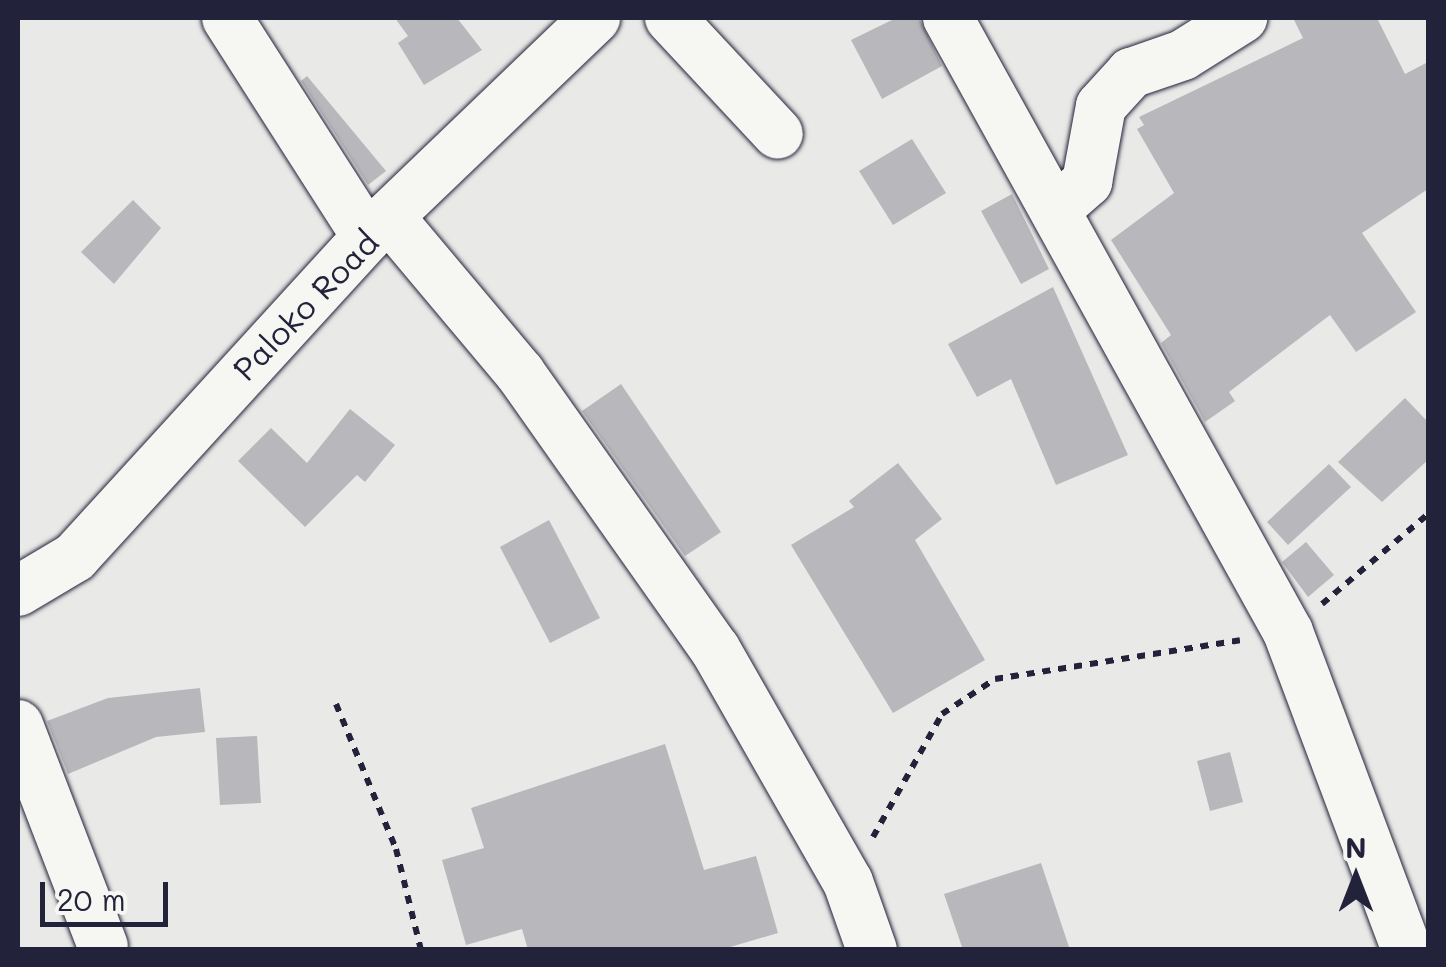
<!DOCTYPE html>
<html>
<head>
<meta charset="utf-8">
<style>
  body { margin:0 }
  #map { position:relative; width:1446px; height:967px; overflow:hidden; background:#e9e9e7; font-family:Mali,sans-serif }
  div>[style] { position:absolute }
  .building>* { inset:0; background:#b8b8bc }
  .path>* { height:6px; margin-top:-3px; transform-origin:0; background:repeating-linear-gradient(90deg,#22223b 0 8px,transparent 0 16px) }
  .roads { filter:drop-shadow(0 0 2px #22223b) drop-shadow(0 0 2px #22223b) }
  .street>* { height:50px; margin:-25px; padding:0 25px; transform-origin:25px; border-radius:25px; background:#f6f6f2 }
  span { translate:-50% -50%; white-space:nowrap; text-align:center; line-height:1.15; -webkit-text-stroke:8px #f6f6f2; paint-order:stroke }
  .street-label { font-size:32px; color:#22223b }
  .frame { position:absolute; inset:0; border:20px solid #22223b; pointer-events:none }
  .north { position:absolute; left:1306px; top:827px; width:100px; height:100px; -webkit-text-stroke:8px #f6f6f2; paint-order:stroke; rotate:0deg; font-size:28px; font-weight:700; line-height:40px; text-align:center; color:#22223b }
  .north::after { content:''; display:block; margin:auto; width:35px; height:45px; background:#22223b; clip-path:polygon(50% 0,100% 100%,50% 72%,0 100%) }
  .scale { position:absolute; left:40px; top:882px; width:128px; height:45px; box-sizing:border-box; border:5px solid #22223b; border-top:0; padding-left:12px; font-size:30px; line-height:35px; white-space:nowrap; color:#22223b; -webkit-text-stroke:8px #f6f6f2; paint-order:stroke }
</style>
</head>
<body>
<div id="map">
  <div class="building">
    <i style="clip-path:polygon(395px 18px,457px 18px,482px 50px,424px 85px,398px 43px,408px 36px)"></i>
    <i style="clip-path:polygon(896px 18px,919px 18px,942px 66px,882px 99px,851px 40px)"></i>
    <i style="clip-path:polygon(1293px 18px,1377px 18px,1405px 74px,1428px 62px,1428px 189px,1362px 233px,1416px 312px,1356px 352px,1330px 315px,1229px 392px,1235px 401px,1205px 422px,1161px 343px,1171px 335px,1111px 240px,1174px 193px,1137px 129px,1144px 125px,1139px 117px,1303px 38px)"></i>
    <i style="clip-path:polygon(307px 76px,386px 171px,368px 185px,301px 81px)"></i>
    <i style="clip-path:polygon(912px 139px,946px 193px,893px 225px,859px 171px)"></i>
    <i style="clip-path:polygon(1012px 194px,1049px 269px,1021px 284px,981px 211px)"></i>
    <i style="clip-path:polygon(133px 200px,161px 228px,114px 284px,81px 252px)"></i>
    <i style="clip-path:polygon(1053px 287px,1128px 455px,1056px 485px,1011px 379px,977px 397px,948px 344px)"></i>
    <i style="clip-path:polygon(621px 384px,721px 532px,685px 556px,582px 411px)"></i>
    <i style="clip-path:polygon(1405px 398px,1428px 422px,1428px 460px,1382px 502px,1338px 462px)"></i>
    <i style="clip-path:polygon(350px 409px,395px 445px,365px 482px,357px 475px,305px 527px,238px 461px,271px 428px,307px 463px)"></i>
    <i style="clip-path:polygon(898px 463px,942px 519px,915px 540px,985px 660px,893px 713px,791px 545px,854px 507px,849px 501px)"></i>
    <i style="clip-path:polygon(1329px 464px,1351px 487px,1288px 545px,1267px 522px)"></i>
    <i style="clip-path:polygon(549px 520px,600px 618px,550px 643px,500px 547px)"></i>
    <i style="clip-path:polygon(1306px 542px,1334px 575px,1308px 597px,1282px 562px)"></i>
    <i style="clip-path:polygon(200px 688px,205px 732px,156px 737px,68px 774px,47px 721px,108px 698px)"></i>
    <i style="clip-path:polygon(257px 736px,261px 803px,220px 805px,216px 738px)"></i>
    <i style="clip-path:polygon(665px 744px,704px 870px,756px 856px,778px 933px,720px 950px,528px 950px,522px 929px,466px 945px,442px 860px,484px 848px,471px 808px)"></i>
    <i style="clip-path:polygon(1230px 752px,1243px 802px,1210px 811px,1197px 761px)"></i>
    <i style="clip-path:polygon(1041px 863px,1070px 950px,963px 950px,944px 894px)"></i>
  </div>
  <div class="path">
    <i style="left:1322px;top:604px;width:139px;rotate:-40.3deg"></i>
    <i style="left:336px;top:704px;width:157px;rotate:67.5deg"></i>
    <i style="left:396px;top:849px;width:104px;rotate:76.1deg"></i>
    <i style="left:873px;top:837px;width:141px;rotate:-60.7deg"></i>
    <i style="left:942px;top:714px;width:64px;rotate:-33.4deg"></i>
    <i style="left:995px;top:679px;width:248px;rotate:-9deg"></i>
  </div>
  <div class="roads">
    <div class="street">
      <i style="left:227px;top:18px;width:260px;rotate:57.4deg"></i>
      <i style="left:670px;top:18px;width:158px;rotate:47deg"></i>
      <i style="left:948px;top:18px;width:702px;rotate:61.02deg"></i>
      <i style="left:1288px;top:632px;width:340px;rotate:69.5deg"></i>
      <i style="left:1055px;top:210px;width:43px;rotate:-41.2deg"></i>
      <i style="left:1087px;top:182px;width:77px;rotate:-79.6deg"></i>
      <i style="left:1101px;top:106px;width:45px;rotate:-47.7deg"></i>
      <i style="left:1131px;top:73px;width:55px;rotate:-19.1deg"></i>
      <i style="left:1183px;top:55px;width:70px;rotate:-32.1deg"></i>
      <i style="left:389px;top:217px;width:204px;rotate:50deg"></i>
      <i style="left:520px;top:373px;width:338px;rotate:54.8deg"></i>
      <i style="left:715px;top:649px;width:268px;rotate:60.3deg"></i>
      <i style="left:848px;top:882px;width:72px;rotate:70.6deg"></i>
      <i style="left:18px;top:591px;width:66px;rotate:-30.8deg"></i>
      <i style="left:75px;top:557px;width:433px;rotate:-47.6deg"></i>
      <i style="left:367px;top:237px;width:316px;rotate:-43.8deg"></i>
      <i style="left:18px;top:725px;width:237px;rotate:69deg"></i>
    </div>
  </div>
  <div class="street-label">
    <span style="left:305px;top:305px;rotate:-46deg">Paloko Road</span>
  </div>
  <div class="frame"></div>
  <div class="north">N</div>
  <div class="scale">20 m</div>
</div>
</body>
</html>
